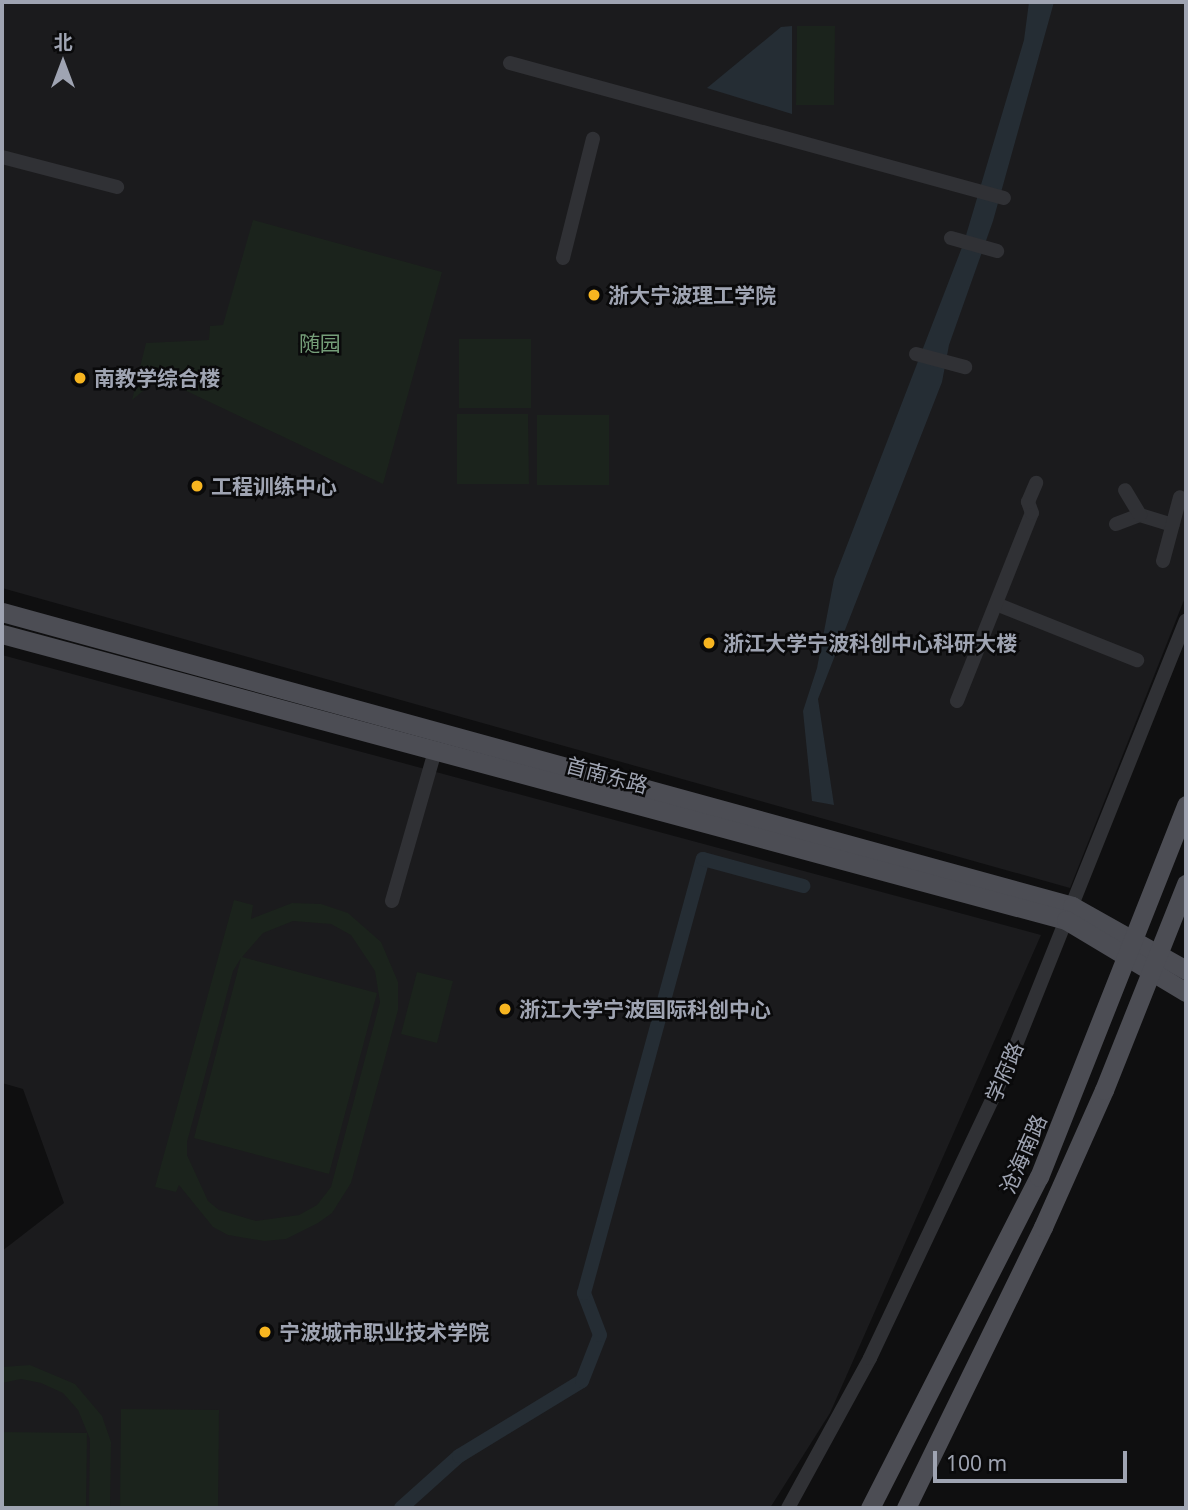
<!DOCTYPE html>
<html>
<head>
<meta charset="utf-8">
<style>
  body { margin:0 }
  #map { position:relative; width:1188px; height:1510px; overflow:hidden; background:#0f0f10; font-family:"Noto Sans","Noto Sans SC",sans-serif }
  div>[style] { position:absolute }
  .built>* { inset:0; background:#1b1b1d }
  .green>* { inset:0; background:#1b231c }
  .water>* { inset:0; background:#252d34 }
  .canal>* { height:14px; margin:-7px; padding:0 7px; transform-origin:7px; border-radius:7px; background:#252d34 }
  .minor>* { height:14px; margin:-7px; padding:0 7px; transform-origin:7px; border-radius:7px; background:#303135 }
  .major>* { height:19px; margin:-9.5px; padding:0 9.5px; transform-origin:9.5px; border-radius:9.5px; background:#4c4d54 }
  .dots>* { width:19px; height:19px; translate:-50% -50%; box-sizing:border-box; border:4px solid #0a0a0b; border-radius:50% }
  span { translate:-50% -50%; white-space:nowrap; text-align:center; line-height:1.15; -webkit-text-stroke:5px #0a0a0b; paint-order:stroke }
  .poi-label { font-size:21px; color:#9fa4b2; font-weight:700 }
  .left { translate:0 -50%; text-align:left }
  .park-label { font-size:21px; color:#759e79 }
  .street-label { font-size:21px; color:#9fa4b2 }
  .frame { position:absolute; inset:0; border:4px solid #9fa4b2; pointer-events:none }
  .north { position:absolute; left:28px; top:28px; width:70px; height:70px; -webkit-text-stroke:5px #0a0a0b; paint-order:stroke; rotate:0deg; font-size:19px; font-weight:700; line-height:28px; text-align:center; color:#9fa4b2 }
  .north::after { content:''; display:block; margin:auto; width:24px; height:32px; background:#9fa4b2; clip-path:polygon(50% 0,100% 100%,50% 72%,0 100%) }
  .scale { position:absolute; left:933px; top:1451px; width:194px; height:32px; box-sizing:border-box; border:4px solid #9fa4b2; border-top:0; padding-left:9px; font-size:21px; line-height:24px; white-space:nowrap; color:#9fa4b2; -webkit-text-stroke:5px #0a0a0b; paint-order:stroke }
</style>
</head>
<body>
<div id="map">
  <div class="built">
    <i style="clip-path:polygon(2px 2px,1186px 2px,1186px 595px,1070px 888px,2px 588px)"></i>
    <i style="clip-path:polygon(2px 655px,1041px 935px,830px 1413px,770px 1508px,2px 1508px,2px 1251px,64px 1203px,23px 1089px,2px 1083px)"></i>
  </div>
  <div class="green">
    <i style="clip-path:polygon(797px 26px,835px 26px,834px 105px,796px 105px)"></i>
    <i style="clip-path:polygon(253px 220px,442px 272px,383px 484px,159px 378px,132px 400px,146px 343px,209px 340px,210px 326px,223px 325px)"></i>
    <i style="clip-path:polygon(459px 339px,531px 339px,531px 408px,459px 408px)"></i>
    <i style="clip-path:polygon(457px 414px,528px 414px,529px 484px,457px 484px)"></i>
    <i style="clip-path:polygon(537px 415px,609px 415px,609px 485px,537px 485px)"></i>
    <i style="clip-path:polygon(evenodd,234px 900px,253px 905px,251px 919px,292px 903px,321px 904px,348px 913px,381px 942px,398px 982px,398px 1010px,351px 1183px,332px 1213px,318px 1223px,286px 1239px,264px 1241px,228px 1235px,213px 1227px,179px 1185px,176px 1192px,155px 1187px,234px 900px,293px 921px,331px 924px,351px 935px,375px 971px,380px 1002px,331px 1187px,317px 1205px,299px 1215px,256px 1221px,219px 1210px,208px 1201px,187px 1155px,187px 1142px,233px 971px,241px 958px,194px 1138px,329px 1174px,377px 993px,242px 957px,263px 933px,293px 921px)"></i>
    <i style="clip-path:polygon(417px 972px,453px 981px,437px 1043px,401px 1034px)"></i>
    <i style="clip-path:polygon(30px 1365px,75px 1384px,102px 1416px,111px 1442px,110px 1508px,89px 1508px,90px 1439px,78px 1410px,63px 1393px,41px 1383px,21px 1379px,2px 1383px,2px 1367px)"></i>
    <i style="clip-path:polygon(121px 1409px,219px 1410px,218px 1508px,120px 1508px)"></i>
    <i style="clip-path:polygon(2px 1432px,87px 1433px,86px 1508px,2px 1508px)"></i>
  </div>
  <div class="water">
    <i style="clip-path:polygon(1029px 2px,1054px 2px,993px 221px,949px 345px,942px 382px,818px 699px,834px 805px,812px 801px,803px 711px,817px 668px,834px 579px,964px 242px,1024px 40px)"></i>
    <i style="clip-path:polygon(792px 26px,792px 114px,707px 88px,781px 27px)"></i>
  </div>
  <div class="canal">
    <i style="left:401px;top:1508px;width:78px;rotate:-41.9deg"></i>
    <i style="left:459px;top:1456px;width:144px;rotate:-31.4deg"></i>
    <i style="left:582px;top:1381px;width:49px;rotate:-68.6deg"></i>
    <i style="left:600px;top:1335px;width:45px;rotate:-110.9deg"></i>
    <i style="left:584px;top:1293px;width:450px;rotate:-74.7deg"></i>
    <i style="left:703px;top:859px;width:104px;rotate:15.1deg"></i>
  </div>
  <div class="minor">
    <i style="left:510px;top:63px;width:512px;rotate:15.28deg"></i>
    <i style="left:2px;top:157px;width:119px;rotate:14.6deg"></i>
    <i style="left:951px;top:238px;width:48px;rotate:15.8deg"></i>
    <i style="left:563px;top:258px;width:123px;rotate:-75.9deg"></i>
    <i style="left:916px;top:354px;width:51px;rotate:14.9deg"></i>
    <i style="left:1140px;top:515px;width:34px;rotate:17deg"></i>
    <i style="left:1116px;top:524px;width:26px;rotate:-21deg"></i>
    <i style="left:1140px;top:515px;width:29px;rotate:-121deg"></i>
    <i style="left:1163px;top:561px;width:66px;rotate:-75.1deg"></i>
    <i style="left:996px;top:604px;width:152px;rotate:21.7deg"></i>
    <i style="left:957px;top:701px;width:202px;rotate:-68.3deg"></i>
    <i style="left:1032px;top:513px;width:12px;rotate:-110deg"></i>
    <i style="left:1028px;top:502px;width:21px;rotate:-67deg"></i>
    <i style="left:392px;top:901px;width:156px;rotate:-74deg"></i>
    <i style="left:788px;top:1508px;width:171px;rotate:-61.3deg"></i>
    <i style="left:870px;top:1358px;width:318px;rotate:-64.7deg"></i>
    <i style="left:1006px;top:1070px;width:484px;rotate:-68.2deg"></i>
  </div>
  <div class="major">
    <i style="left:2px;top:612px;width:1110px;rotate:15.36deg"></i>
    <i style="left:1072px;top:906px;width:131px;rotate:29.3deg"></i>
    <i style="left:2px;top:634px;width:1102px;rotate:15.05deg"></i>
    <i style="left:1066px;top:920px;width:140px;rotate:31deg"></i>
    <i style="left:870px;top:1508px;width:372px;rotate:-63deg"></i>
    <i style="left:1039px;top:1177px;width:400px;rotate:-68.4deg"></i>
    <i style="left:906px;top:1508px;width:313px;rotate:-64deg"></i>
    <i style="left:1043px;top:1227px;width:150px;rotate:-66deg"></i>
    <i style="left:1104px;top:1090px;width:222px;rotate:-68.3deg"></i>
  </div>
  <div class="dots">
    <i style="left:594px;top:295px;background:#f7b520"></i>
    <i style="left:80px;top:378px;background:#f7b520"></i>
    <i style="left:197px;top:486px;background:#f7b520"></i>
    <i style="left:709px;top:643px;background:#f7b520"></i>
    <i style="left:505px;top:1009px;background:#f7b520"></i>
    <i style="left:265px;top:1332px;background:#f7b520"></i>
  </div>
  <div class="poi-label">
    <span class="left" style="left:608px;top:295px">浙大宁波理工学院</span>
    <span class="left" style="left:94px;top:378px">南教学综合楼</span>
    <span class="left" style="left:211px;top:486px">工程训练中心</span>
    <span class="left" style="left:723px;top:643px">浙江大学宁波科创中心科研大楼</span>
    <span class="left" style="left:519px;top:1009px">浙江大学宁波国际科创中心</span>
    <span class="left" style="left:279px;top:1332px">宁波城市职业技术学院</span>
  </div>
  <div class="park-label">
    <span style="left:320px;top:343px">随园</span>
  </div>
  <div class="street-label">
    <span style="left:607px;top:775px;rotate:15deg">首南东路</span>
    <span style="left:1004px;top:1072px;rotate:-67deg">学府路</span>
    <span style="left:1023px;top:1154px;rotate:-66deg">沧海南路</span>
  </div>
  <div class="frame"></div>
  <div class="north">北</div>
  <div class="scale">100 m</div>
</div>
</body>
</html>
